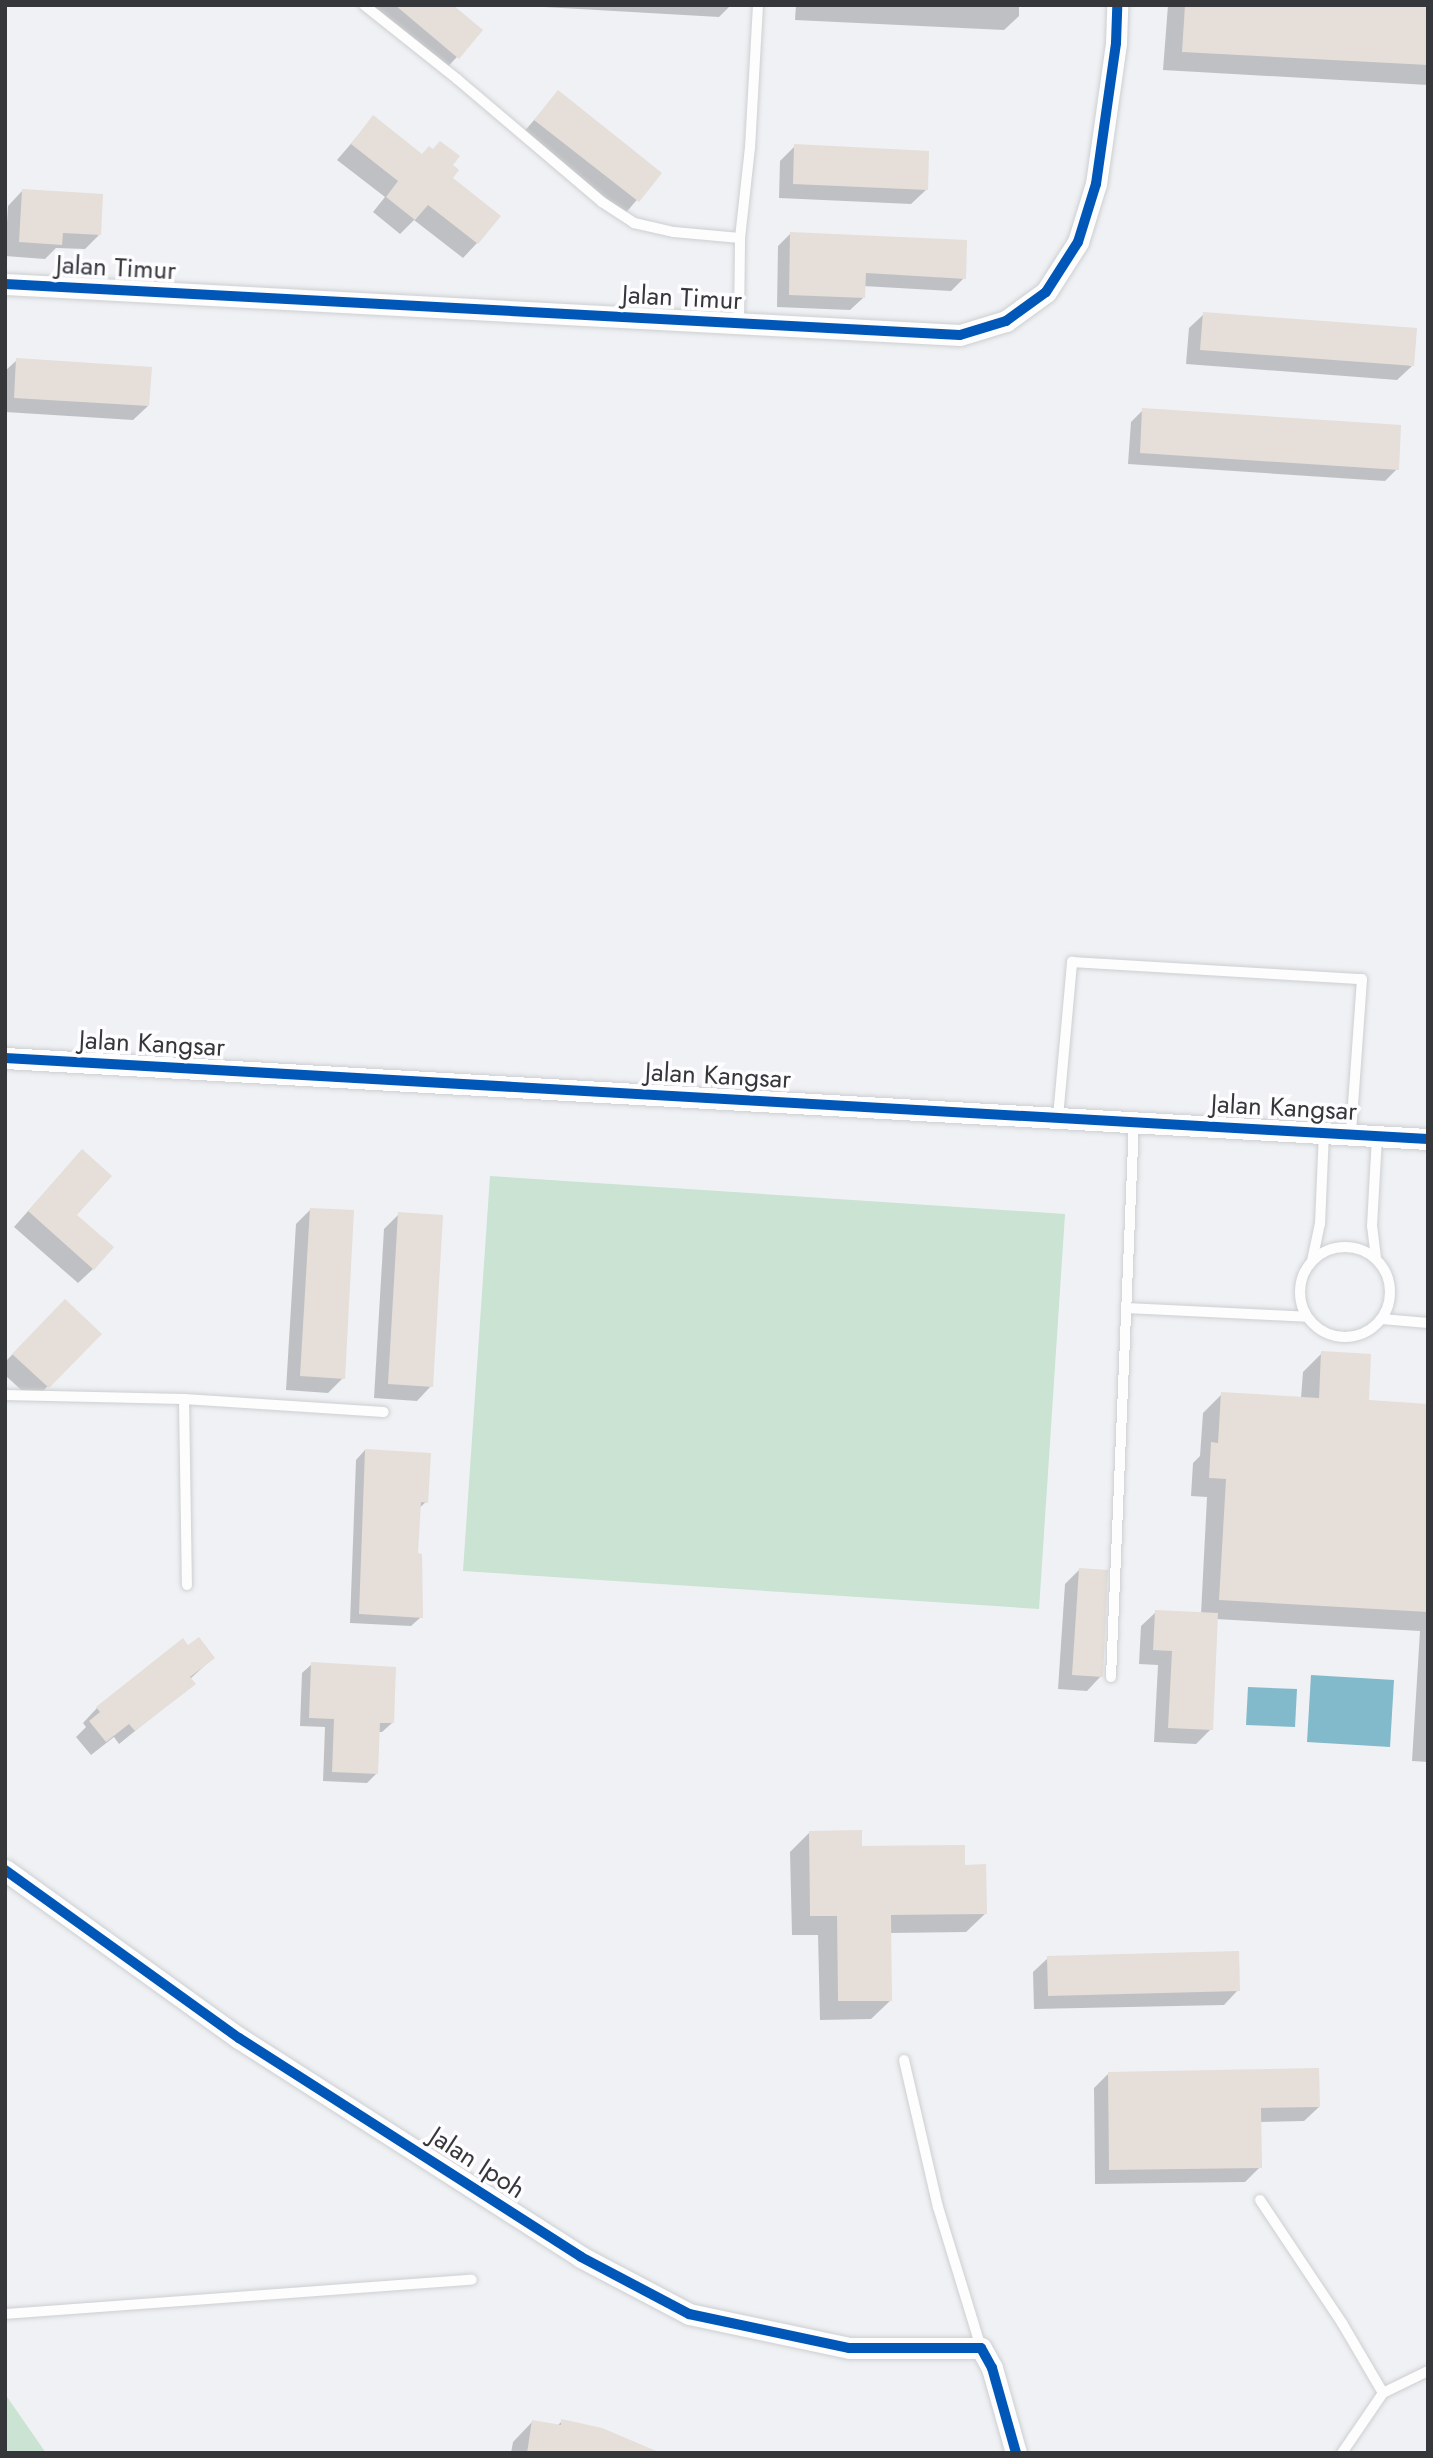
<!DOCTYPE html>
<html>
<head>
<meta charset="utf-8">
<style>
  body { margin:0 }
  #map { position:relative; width:1433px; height:2458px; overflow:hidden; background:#eff1f4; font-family:Jost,sans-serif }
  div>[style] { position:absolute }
  .green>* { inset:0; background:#cae3d2 }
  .water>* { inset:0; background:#82bacb }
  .shadow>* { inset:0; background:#0003 }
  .building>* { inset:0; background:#e5ded9 }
  .roads { filter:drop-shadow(0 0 2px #cdcfd1) drop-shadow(0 0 2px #cdcfd1) }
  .lane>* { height:10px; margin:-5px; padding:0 5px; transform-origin:5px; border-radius:5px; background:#fdfdfd }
  .lane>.ring { margin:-5px; padding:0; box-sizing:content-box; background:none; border:10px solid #fdfdfd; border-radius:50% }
  .street>* { height:21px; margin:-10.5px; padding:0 10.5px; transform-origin:10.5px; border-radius:10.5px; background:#fdfdfd }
  .cycleway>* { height:10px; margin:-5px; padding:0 5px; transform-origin:5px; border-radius:5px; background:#0057b8 }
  span { translate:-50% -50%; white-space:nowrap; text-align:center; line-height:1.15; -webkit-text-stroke:7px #fdfdff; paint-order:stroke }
  .street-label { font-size:26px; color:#36373a }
  .frame { position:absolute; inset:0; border:7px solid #36373a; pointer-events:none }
</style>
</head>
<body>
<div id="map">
  <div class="green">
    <i style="clip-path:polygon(490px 1176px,1065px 1214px,1039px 1609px,463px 1571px)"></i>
    <i style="clip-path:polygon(5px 2394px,46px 2453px,5px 2453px)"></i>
  </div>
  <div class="water">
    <i style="clip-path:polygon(1311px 1675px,1394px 1680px,1390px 1747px,1307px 1742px)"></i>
    <i style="clip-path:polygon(1248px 1687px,1297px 1689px,1295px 1727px,1246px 1725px)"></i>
  </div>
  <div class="shadow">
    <i style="clip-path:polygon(363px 5px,451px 5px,481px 31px,443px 72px)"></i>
    <i style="clip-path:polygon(509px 5px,731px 5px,719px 17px)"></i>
    <i style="clip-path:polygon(796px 5px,1019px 5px,1019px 16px,1004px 30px,795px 20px)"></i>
    <i style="clip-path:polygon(1168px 5px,1428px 5px,1428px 85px,1163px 70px)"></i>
    <i style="clip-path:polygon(558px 93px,660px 173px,623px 216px,521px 135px)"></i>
    <i style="clip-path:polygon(373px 118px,450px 178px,477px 243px,463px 258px,414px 220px,400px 234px,373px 212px,385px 197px,337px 160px)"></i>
    <i style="clip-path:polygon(795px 146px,926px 190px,911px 204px,779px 198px,780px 161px)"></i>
    <i style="clip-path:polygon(22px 191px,99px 235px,85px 249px,56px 248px,45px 259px,5px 256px,8px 206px)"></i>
    <i style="clip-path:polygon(791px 233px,964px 278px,951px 291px,863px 286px,863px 298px,850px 310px,777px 307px,778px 246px)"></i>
    <i style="clip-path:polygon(1204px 314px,1412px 366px,1397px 380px,1186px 364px,1189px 328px)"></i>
    <i style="clip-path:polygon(17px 360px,148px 406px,133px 420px,5px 412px,5px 371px)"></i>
    <i style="clip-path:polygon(1143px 410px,1397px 469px,1385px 481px,1128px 464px,1131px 422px)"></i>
    <i style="clip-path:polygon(68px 1166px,75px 1215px,93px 1269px,78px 1283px,14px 1227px)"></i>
    <i style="clip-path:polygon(311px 1209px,343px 1378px,328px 1393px,286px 1390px,296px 1224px)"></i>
    <i style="clip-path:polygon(399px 1214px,431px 1386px,417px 1401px,374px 1398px,384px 1229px)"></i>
    <i style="clip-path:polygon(65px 1301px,100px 1334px,33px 1401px,5px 1375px,5px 1362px)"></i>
    <i style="clip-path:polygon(1322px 1353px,1367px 1402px,1428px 1405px,1428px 1762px,1412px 1761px,1420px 1631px,1216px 1619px,1211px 1729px,1196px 1744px,1154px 1742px,1158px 1665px,1139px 1664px,1141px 1626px,1156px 1612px,1201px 1614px,1207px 1497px,1191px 1496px,1193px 1463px,1200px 1456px,1203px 1413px,1222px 1394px,1301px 1398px,1303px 1372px)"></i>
    <i style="clip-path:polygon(365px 1450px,426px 1502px,418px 1509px,416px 1555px,421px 1617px,411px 1626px,350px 1623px,356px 1460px)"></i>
    <i style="clip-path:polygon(1080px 1569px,1101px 1676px,1087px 1691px,1058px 1689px,1065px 1584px)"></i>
    <i style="clip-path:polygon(188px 1647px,213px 1658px,190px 1679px,193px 1684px,119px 1744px,114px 1737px,91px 1755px,76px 1737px,86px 1727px,83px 1723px,97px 1708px)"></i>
    <i style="clip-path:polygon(312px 1664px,392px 1723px,382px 1732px,378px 1732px,376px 1774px,367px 1783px,323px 1781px,325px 1727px,300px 1726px,302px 1673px)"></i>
    <i style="clip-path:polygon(810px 1832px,860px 1848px,963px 1867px,986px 1913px,966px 1932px,890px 1933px,891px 2000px,871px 2019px,820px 2020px,818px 1935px,792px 1935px,790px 1852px)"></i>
    <i style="clip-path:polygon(1048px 1958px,1238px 1990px,1224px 2005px,1034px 2009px,1033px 1972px)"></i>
    <i style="clip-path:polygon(1109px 2073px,1319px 2107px,1304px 2121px,1259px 2122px,1260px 2167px,1245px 2182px,1095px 2184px,1094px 2088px)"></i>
    <i style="clip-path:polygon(562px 2421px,660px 2453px,511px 2453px,513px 2442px,532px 2422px,557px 2426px)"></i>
  </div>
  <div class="building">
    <i style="clip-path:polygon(395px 5px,453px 5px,483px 30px,459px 59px)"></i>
    <i style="clip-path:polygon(1185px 5px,1428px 5px,1428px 65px,1182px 52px)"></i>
    <i style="clip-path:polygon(558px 90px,662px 173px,639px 202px,534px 120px)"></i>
    <i style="clip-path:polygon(373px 115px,422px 154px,429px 146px,433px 149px,440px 141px,460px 156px,453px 165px,459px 170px,453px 178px,501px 216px,478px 244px,428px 205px,415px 220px,386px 197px,398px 181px,351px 144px)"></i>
    <i style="clip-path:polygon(794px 144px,929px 151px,928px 190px,793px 184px)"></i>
    <i style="clip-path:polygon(22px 189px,103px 194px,101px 235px,63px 233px,62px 245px,19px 242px)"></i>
    <i style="clip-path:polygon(790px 232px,967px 240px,966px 279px,866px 273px,865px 298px,789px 295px)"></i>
    <i style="clip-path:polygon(1203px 312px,1417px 328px,1414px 366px,1200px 350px)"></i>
    <i style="clip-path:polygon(16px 358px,152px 367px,149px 406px,14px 398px)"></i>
    <i style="clip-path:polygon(1142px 408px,1401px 425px,1399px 470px,1140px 453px)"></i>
    <i style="clip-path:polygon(82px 1149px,112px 1176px,77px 1215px,114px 1247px,94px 1270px,28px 1211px)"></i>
    <i style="clip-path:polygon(310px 1208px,354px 1210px,345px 1379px,300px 1376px)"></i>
    <i style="clip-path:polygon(398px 1212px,443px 1215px,433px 1387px,388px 1384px)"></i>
    <i style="clip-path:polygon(65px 1299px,102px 1334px,49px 1388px,12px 1354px)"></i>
    <i style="clip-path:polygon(1321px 1351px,1371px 1354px,1369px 1400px,1428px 1404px,1428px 1612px,1219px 1600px,1226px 1479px,1209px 1478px,1211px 1442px,1218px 1443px,1221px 1392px,1319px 1398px)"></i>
    <i style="clip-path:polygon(365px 1449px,431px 1453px,428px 1503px,421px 1502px,418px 1553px,422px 1554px,423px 1618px,359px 1614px)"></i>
    <i style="clip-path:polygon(1079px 1568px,1108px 1570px,1103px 1677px,1072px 1675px)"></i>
    <i style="clip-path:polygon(1155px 1610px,1218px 1613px,1213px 1730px,1168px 1728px,1172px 1651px,1153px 1650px)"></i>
    <i style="clip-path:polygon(199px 1637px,215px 1658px,190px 1677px,196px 1684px,135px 1731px,129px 1724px,106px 1742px,89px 1721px,100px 1712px,96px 1707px,183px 1638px,188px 1645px)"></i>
    <i style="clip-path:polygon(311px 1662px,396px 1667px,394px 1723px,380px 1723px,378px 1774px,332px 1772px,334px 1719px,309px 1718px)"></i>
    <i style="clip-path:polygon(862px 1830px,862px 1846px,965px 1845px,965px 1865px,986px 1864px,987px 1914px,891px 1915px,892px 2001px,838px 2001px,837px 1916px,810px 1916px,809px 1831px)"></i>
    <i style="clip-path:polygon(1239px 1951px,1240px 1991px,1048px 1996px,1047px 1956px)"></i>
    <i style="clip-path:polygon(1319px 2068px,1320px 2107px,1261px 2108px,1262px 2168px,1109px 2170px,1108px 2072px)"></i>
    <i style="clip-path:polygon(561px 2419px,602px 2428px,661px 2453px,527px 2453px,532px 2420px,561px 2425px)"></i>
  </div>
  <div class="roads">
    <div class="lane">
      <i style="left:364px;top:5px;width:119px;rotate:38.5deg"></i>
      <i style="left:457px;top:79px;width:190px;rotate:40.3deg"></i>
      <i style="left:602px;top:202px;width:38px;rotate:33deg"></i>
      <i style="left:634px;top:223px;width:41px;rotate:12.7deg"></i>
      <i style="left:674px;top:232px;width:66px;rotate:5.2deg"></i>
      <i style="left:739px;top:324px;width:86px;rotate:-89.3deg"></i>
      <i style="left:740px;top:238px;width:91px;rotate:-83.7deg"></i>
      <i style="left:750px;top:148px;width:143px;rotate:-86.8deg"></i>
      <i style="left:1058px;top:1117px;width:156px;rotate:-84.8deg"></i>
      <i style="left:1072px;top:962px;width:290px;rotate:3.4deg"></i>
      <i style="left:1362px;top:979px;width:155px;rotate:94.1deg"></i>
      <i class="ring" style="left:1300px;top:1247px;width:80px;height:80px"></i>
      <i style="left:1376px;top:1258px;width:32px;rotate:-97deg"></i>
      <i style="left:1372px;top:1226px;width:90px;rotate:-86.8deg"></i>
      <i style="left:1312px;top:1261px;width:38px;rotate:-78deg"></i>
      <i style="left:1320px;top:1224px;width:91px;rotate:-87.5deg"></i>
      <i style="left:1126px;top:1308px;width:181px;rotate:2.8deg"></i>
      <i style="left:1382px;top:1319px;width:46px;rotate:5deg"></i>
      <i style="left:5px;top:1395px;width:179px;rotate:1.3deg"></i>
      <i style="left:184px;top:1399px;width:200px;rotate:3.7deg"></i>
      <i style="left:184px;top:1399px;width:186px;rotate:89.1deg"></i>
      <i style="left:1111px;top:1677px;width:555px;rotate:-87.63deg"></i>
      <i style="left:904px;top:2060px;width:151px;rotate:77deg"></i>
      <i style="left:938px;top:2207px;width:147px;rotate:73deg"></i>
      <i style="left:1260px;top:2200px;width:148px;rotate:56.3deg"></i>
      <i style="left:1342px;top:2323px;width:81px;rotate:59.6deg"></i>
      <i style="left:5px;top:2314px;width:468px;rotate:-4.2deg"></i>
      <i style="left:1342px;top:2453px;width:73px;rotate:-55.7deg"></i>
      <i style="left:1383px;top:2393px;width:50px;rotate:-26.1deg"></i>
    </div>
    <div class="street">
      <i style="left:5px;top:284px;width:956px;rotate:3.06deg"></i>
      <i style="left:960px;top:335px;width:48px;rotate:-16.9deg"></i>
      <i style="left:1006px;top:321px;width:49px;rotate:-35.9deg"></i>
      <i style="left:1046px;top:292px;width:59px;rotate:-57.4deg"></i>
      <i style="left:1078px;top:242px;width:61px;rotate:-72.8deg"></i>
      <i style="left:1096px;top:184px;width:142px;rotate:-81.9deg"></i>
      <i style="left:1116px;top:43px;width:38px;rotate:-88deg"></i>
      <i style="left:5px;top:1058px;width:1425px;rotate:3.26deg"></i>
      <i style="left:5px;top:1870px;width:288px;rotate:35.7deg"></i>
      <i style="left:239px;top:2038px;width:406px;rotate:32.6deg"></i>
      <i style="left:581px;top:2257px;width:122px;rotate:27.8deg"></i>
      <i style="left:689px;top:2314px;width:164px;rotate:12deg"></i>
      <i style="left:849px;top:2348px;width:132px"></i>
      <i style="left:981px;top:2348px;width:23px;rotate:61deg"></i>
      <i style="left:992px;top:2368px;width:88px;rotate:74.2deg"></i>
    </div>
  </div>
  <div class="cycleway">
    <i style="left:5px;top:284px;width:956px;rotate:3.06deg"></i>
    <i style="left:960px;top:335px;width:48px;rotate:-16.9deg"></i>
    <i style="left:1006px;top:321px;width:49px;rotate:-35.9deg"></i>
    <i style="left:1046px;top:292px;width:59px;rotate:-57.4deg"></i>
    <i style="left:1078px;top:242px;width:61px;rotate:-72.8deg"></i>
    <i style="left:1096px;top:184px;width:142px;rotate:-81.9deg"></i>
    <i style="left:1116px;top:43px;width:38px;rotate:-88deg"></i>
    <i style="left:5px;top:1058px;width:1425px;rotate:3.26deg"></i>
    <i style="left:5px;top:1870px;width:288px;rotate:35.7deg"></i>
    <i style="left:239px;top:2038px;width:406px;rotate:32.6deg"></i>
    <i style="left:581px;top:2257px;width:122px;rotate:27.8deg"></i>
    <i style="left:689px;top:2314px;width:164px;rotate:12deg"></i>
    <i style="left:849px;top:2348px;width:132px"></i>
    <i style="left:981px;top:2348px;width:23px;rotate:61deg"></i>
    <i style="left:992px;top:2368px;width:88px;rotate:74.2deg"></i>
  </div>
  <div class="street-label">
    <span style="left:116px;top:268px;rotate:3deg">Jalan Timur</span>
    <span style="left:682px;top:298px;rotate:3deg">Jalan Timur</span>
    <span style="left:152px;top:1044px;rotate:3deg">Jalan Kangsar</span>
    <span style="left:718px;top:1076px;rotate:3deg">Jalan Kangsar</span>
    <span style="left:1284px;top:1108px;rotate:3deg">Jalan Kangsar</span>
    <span style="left:477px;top:2163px;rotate:33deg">Jalan Ipoh</span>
  </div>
  <div class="frame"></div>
</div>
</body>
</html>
